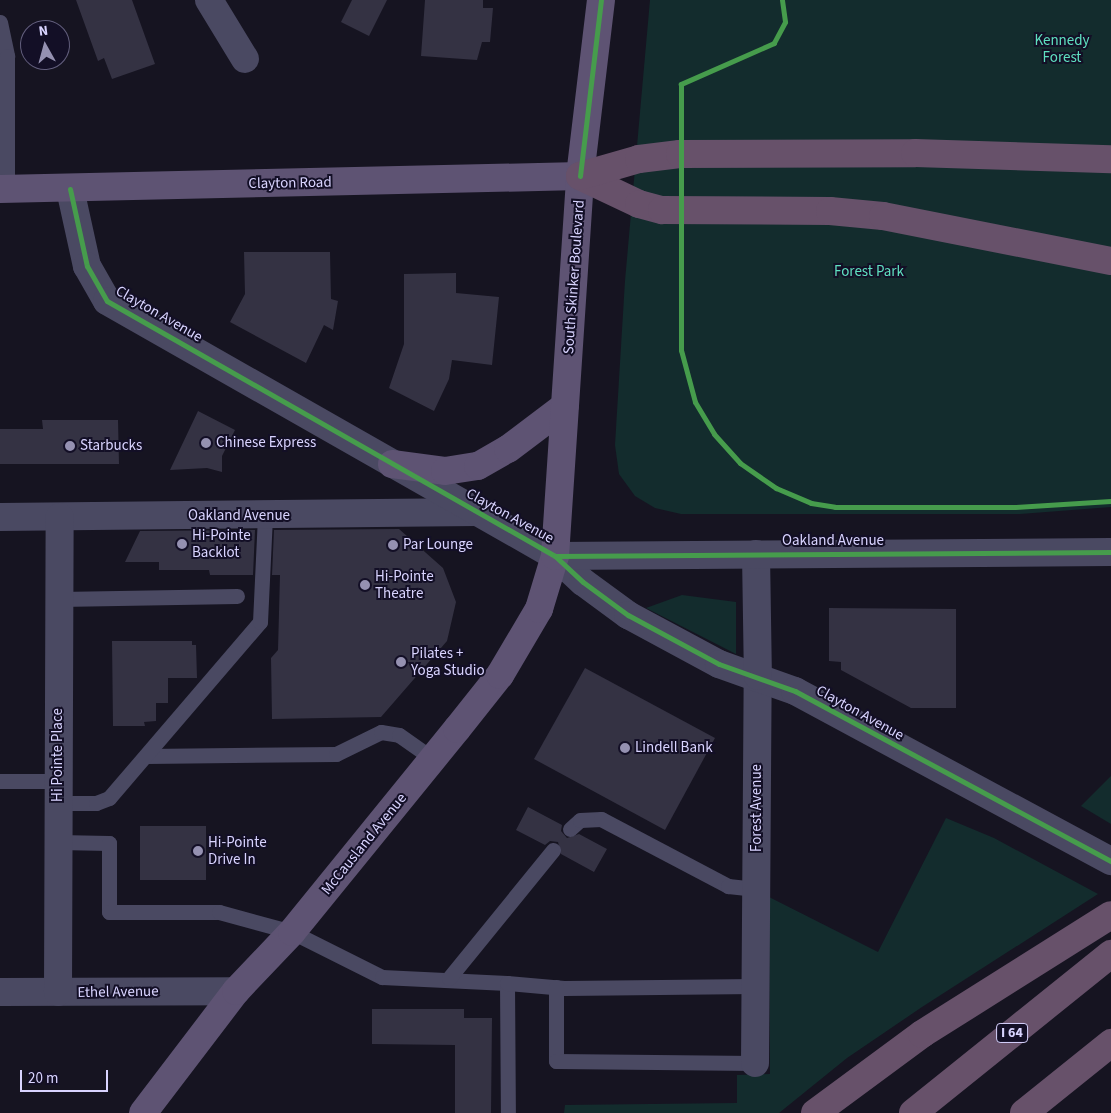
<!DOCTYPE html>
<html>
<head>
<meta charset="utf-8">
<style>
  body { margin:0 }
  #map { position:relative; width:1111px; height:1113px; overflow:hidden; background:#161421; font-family:"Source Sans 3",sans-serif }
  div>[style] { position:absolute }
  .green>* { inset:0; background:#132c2d }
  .building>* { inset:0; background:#343243 }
  .service>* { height:15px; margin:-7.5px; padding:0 7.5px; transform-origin:7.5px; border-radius:7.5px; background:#4a4962 }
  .minor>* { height:28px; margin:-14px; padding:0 14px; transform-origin:14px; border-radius:14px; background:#4a4962 }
  .tertiary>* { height:28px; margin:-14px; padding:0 14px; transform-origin:14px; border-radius:14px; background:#4a4962 }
  .primary>* { height:28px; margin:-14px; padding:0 14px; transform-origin:14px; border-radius:14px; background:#5e5373 }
  .motorway>* { height:28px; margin:-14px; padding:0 14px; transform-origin:14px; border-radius:14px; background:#67516a }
  .cycleway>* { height:5px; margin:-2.5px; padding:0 2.5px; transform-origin:2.5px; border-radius:2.5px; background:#469c4c }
  .dots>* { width:14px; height:14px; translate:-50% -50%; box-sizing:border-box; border:2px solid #130f26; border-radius:50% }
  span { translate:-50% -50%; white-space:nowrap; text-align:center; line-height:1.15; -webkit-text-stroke:4px #130f26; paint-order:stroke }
  .shield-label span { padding:1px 4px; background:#130f26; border:1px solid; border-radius:4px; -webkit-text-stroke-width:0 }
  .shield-label { font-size:14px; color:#d9d4ff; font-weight:700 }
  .park-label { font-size:15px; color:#5fe0c0 }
  .street-label { font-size:15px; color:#d9d4ff }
  .poi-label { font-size:15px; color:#d9d4ff }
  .left { translate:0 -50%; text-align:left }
  .north { position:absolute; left:20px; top:20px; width:50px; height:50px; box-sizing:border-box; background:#130f26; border:1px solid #625e7d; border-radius:50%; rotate:353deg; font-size:14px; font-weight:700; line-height:20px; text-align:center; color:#d9d4ff }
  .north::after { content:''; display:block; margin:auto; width:18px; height:22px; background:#9591b1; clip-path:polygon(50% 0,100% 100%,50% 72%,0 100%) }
  .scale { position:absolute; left:20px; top:1070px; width:88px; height:22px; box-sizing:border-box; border:2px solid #d9d4ff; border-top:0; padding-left:6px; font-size:15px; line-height:18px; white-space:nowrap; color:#d9d4ff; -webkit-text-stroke:4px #130f26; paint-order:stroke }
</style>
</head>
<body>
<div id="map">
  <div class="green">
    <i style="clip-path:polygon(650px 0,1111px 0,1111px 507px,1020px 514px,681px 514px,655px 508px,635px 496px,619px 474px,615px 445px,625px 281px)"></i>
    <i style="clip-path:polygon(682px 595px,736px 602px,736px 654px,646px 608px)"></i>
    <i style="clip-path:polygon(1111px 776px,1111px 824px,1081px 806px)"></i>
    <i style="clip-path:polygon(946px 818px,994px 838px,1098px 894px,922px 1007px,847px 1058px,779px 1113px,564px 1113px,565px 1105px,737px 1103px,737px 1075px,770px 1074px,769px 897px,878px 952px)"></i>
  </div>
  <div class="building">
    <i style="clip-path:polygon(76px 0,132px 0,155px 64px,112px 79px,104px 58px,98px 61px)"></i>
    <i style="clip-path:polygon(352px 0,387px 0,369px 36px,341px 22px)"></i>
    <i style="clip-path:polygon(425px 0,483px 0,483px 8px,493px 8px,490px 42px,482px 42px,477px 60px,421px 56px)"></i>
    <i style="clip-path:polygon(244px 252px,330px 252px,331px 299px,338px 301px,333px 330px,324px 325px,306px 363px,230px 322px,245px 294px)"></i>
    <i style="clip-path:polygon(456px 273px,456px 293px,499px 297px,492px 365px,452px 360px,449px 379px,434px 411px,389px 388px,404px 344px,404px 274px)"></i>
    <i style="clip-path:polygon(198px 411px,235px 430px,222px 456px,222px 472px,207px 468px,170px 470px)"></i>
    <i style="clip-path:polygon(42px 420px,118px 420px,119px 464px,0 464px,0 429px,43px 429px)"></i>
    <i style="clip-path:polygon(399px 529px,443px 568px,456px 602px,447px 641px,381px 717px,272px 719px,271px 658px,278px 650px,280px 575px,272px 575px,274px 530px)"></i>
    <i style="clip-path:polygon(255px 530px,253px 575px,210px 575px,209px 570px,159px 570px,159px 562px,125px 562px,140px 531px)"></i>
    <i style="clip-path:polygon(829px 608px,956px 609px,956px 708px,911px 708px,841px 670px,841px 662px,829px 661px)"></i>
    <i style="clip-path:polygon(112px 641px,192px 641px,192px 645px,196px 645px,197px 678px,168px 678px,168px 703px,156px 703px,156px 721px,144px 722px,145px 726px,113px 726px)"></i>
    <i style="clip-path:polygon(585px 668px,715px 738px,665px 830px,534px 759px)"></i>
    <i style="clip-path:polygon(528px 807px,562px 825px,561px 831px,567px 838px,579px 834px,607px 849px,594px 872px,561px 854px,558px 842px,550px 841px,545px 845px,516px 830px)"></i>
    <i style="clip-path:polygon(140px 826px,206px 826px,206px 880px,140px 880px)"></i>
    <i style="clip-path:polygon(372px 1009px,464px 1009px,464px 1018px,492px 1018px,491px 1113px,455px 1113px,455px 1045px,372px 1044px)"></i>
  </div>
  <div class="service">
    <i style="left:0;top:22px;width:35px;rotate:78deg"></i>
    <i style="left:7px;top:56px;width:133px;rotate:90deg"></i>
    <i style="left:59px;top:599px;width:178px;rotate:-1deg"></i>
    <i style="left:146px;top:756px;width:190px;rotate:-0.6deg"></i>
    <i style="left:336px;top:754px;width:50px;rotate:-26.1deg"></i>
    <i style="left:381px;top:732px;width:18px;rotate:9deg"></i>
    <i style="left:399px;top:735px;width:42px;rotate:35.2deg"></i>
    <i style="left:0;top:781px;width:58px"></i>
    <i style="left:58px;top:803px;width:38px"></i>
    <i style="left:96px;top:803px;width:14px;rotate:-21deg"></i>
    <i style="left:109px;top:798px;width:232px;rotate:-49.4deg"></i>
    <i style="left:260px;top:622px;width:106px;rotate:-87.3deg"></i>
    <i style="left:570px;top:829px;width:13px;rotate:-42deg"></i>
    <i style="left:580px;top:820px;width:21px;rotate:-3deg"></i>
    <i style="left:601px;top:819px;width:144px;rotate:27.8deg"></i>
    <i style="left:728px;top:886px;width:28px;rotate:6deg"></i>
    <i style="left:58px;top:842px;width:51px;rotate:1.1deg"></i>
    <i style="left:109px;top:843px;width:69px;rotate:90deg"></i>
    <i style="left:109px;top:912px;width:110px"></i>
    <i style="left:219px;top:912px;width:76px;rotate:15.3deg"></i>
    <i style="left:292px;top:932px;width:101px;rotate:26.6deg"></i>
    <i style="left:382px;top:977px;width:125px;rotate:2.7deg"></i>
    <i style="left:507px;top:983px;width:130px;rotate:89.6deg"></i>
    <i style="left:449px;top:978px;width:165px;rotate:-50.9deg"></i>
    <i style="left:507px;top:983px;width:57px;rotate:5deg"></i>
    <i style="left:564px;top:988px;width:192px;rotate:-0.6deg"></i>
    <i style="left:556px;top:987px;width:74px;rotate:90deg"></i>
    <i style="left:556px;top:1061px;width:199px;rotate:0.6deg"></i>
  </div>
  <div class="minor">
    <i style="left:209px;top:0;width:69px;rotate:58.6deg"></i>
    <i style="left:0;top:517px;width:477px;rotate:-0.6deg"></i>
    <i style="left:0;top:992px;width:236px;rotate:-0.2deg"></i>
    <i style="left:58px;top:992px;width:475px;rotate:-89.8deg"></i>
    <i style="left:755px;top:1063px;width:387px;rotate:-89.6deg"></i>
  </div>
  <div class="tertiary">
    <i style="left:70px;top:189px;width:79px;rotate:77.6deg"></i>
    <i style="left:87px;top:266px;width:40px;rotate:60.3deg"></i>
    <i style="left:107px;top:301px;width:515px;rotate:29.65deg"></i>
    <i style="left:555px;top:556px;width:38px;rotate:43deg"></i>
    <i style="left:583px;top:582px;width:56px;rotate:36.3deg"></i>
    <i style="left:628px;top:615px;width:103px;rotate:28.3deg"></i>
    <i style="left:719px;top:664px;width:81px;rotate:19.6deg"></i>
    <i style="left:795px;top:691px;width:359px;rotate:28.3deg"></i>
    <i style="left:756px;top:554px;width:122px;rotate:89.1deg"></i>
    <i style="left:555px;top:556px;width:556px;rotate:-0.41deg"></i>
  </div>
  <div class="primary">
    <i style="left:0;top:189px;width:580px;rotate:-1.28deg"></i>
    <i style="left:392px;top:464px;width:53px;rotate:7.5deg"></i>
    <i style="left:445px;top:471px;width:33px;rotate:-9deg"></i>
    <i style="left:478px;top:466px;width:34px;rotate:-30deg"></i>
    <i style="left:508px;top:449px;width:71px;rotate:-37deg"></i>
    <i style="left:143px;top:1113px;width:153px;rotate:-52.7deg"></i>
    <i style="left:236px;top:991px;width:81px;rotate:-46.5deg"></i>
    <i style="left:292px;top:932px;width:262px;rotate:-50.9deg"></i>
    <i style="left:457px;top:729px;width:69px;rotate:-51.5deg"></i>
    <i style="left:500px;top:675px;width:77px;rotate:-59.4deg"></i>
    <i style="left:539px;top:609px;width:55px;rotate:-73.2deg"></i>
    <i style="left:555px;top:556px;width:381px;rotate:-86.2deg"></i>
    <i style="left:580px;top:176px;width:177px;rotate:-83.2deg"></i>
  </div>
  <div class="motorway">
    <i style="left:580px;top:176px;width:65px;rotate:25.4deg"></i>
    <i style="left:639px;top:204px;width:24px;rotate:15deg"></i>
    <i style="left:662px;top:210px;width:168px;rotate:0.3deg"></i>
    <i style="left:830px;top:211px;width:53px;rotate:5.4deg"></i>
    <i style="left:883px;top:216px;width:232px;rotate:11.2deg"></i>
    <i style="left:580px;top:176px;width:61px;rotate:-16.1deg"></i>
    <i style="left:639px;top:159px;width:41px;rotate:-7deg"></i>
    <i style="left:680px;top:154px;width:235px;rotate:-0.2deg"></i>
    <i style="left:915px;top:153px;width:196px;rotate:1.8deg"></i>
    <i style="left:815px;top:1113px;width:133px;rotate:-36.4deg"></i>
    <i style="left:922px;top:1034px;width:223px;rotate:-32.2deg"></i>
    <i style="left:913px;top:1113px;width:254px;rotate:-38.8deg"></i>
    <i style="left:1024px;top:1113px;width:112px;rotate:-38.8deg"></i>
  </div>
  <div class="cycleway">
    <i style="left:782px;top:0;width:22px;rotate:82deg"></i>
    <i style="left:785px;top:22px;width:24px;rotate:118deg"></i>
    <i style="left:774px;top:43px;width:102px;rotate:156.2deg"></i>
    <i style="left:681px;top:84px;width:266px;rotate:90deg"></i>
    <i style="left:681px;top:350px;width:54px;rotate:74.9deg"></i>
    <i style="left:695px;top:402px;width:37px;rotate:59deg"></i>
    <i style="left:714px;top:434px;width:39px;rotate:48deg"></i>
    <i style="left:740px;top:463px;width:44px;rotate:34.8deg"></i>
    <i style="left:776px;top:488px;width:38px;rotate:23deg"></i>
    <i style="left:811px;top:503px;width:24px;rotate:9deg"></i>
    <i style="left:835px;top:507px;width:180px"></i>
    <i style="left:1015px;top:507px;width:96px;rotate:-3.6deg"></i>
    <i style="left:580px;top:176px;width:177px;rotate:-83.2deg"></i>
    <i style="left:70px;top:189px;width:79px;rotate:77.6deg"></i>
    <i style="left:87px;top:266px;width:40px;rotate:60.3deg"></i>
    <i style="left:107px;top:301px;width:515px;rotate:29.65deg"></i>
    <i style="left:555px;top:556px;width:38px;rotate:43deg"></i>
    <i style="left:583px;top:582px;width:56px;rotate:36.3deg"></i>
    <i style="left:628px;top:615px;width:103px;rotate:28.3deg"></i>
    <i style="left:719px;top:664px;width:81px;rotate:19.6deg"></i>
    <i style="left:795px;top:691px;width:359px;rotate:28.3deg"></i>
    <i style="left:555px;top:556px;width:556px;rotate:-0.41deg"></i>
  </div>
  <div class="dots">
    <i style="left:206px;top:443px;background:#9591b1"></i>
    <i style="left:70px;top:446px;background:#9591b1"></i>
    <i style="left:182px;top:544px;background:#9591b1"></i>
    <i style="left:393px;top:545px;background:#9591b1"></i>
    <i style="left:365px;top:585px;background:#9591b1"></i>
    <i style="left:401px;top:662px;background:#9591b1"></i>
    <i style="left:625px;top:748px;background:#9591b1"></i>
    <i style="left:198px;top:851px;background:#9591b1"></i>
  </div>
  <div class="shield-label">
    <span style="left:1012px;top:1033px">I 64</span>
  </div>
  <div class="park-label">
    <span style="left:1062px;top:49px">Kennedy<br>Forest</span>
    <span style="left:869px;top:272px">Forest Park</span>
  </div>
  <div class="street-label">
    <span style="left:290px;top:183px;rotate:-1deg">Clayton Road</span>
    <span style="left:574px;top:277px;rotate:-86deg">South Skinker Boulevard</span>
    <span style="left:159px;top:314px;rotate:30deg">Clayton Avenue</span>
    <span style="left:239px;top:516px">Oakland Avenue</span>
    <span style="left:510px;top:516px;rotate:29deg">Clayton Avenue</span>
    <span style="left:833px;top:541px">Oakland Avenue</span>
    <span style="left:860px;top:713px;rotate:29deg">Clayton Avenue</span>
    <span style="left:58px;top:755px;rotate:-90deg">Hi Pointe Place</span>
    <span style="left:757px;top:808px;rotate:-90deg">Forest Avenue</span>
    <span style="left:364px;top:844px;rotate:-51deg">McCausland Avenue</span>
    <span style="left:118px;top:992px;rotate:-1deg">Ethel Avenue</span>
  </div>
  <div class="poi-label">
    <span class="left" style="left:216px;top:443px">Chinese Express</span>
    <span class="left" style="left:80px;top:446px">Starbucks</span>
    <span class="left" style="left:192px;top:544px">Hi-Pointe<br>Backlot</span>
    <span class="left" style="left:403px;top:545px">Par Lounge</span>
    <span class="left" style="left:375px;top:585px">Hi-Pointe<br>Theatre</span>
    <span class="left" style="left:411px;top:662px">Pilates +<br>Yoga Studio</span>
    <span class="left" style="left:635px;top:748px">Lindell Bank</span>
    <span class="left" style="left:208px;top:851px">Hi-Pointe<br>Drive In</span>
  </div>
  <div class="north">N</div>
  <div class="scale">20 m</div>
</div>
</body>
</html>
